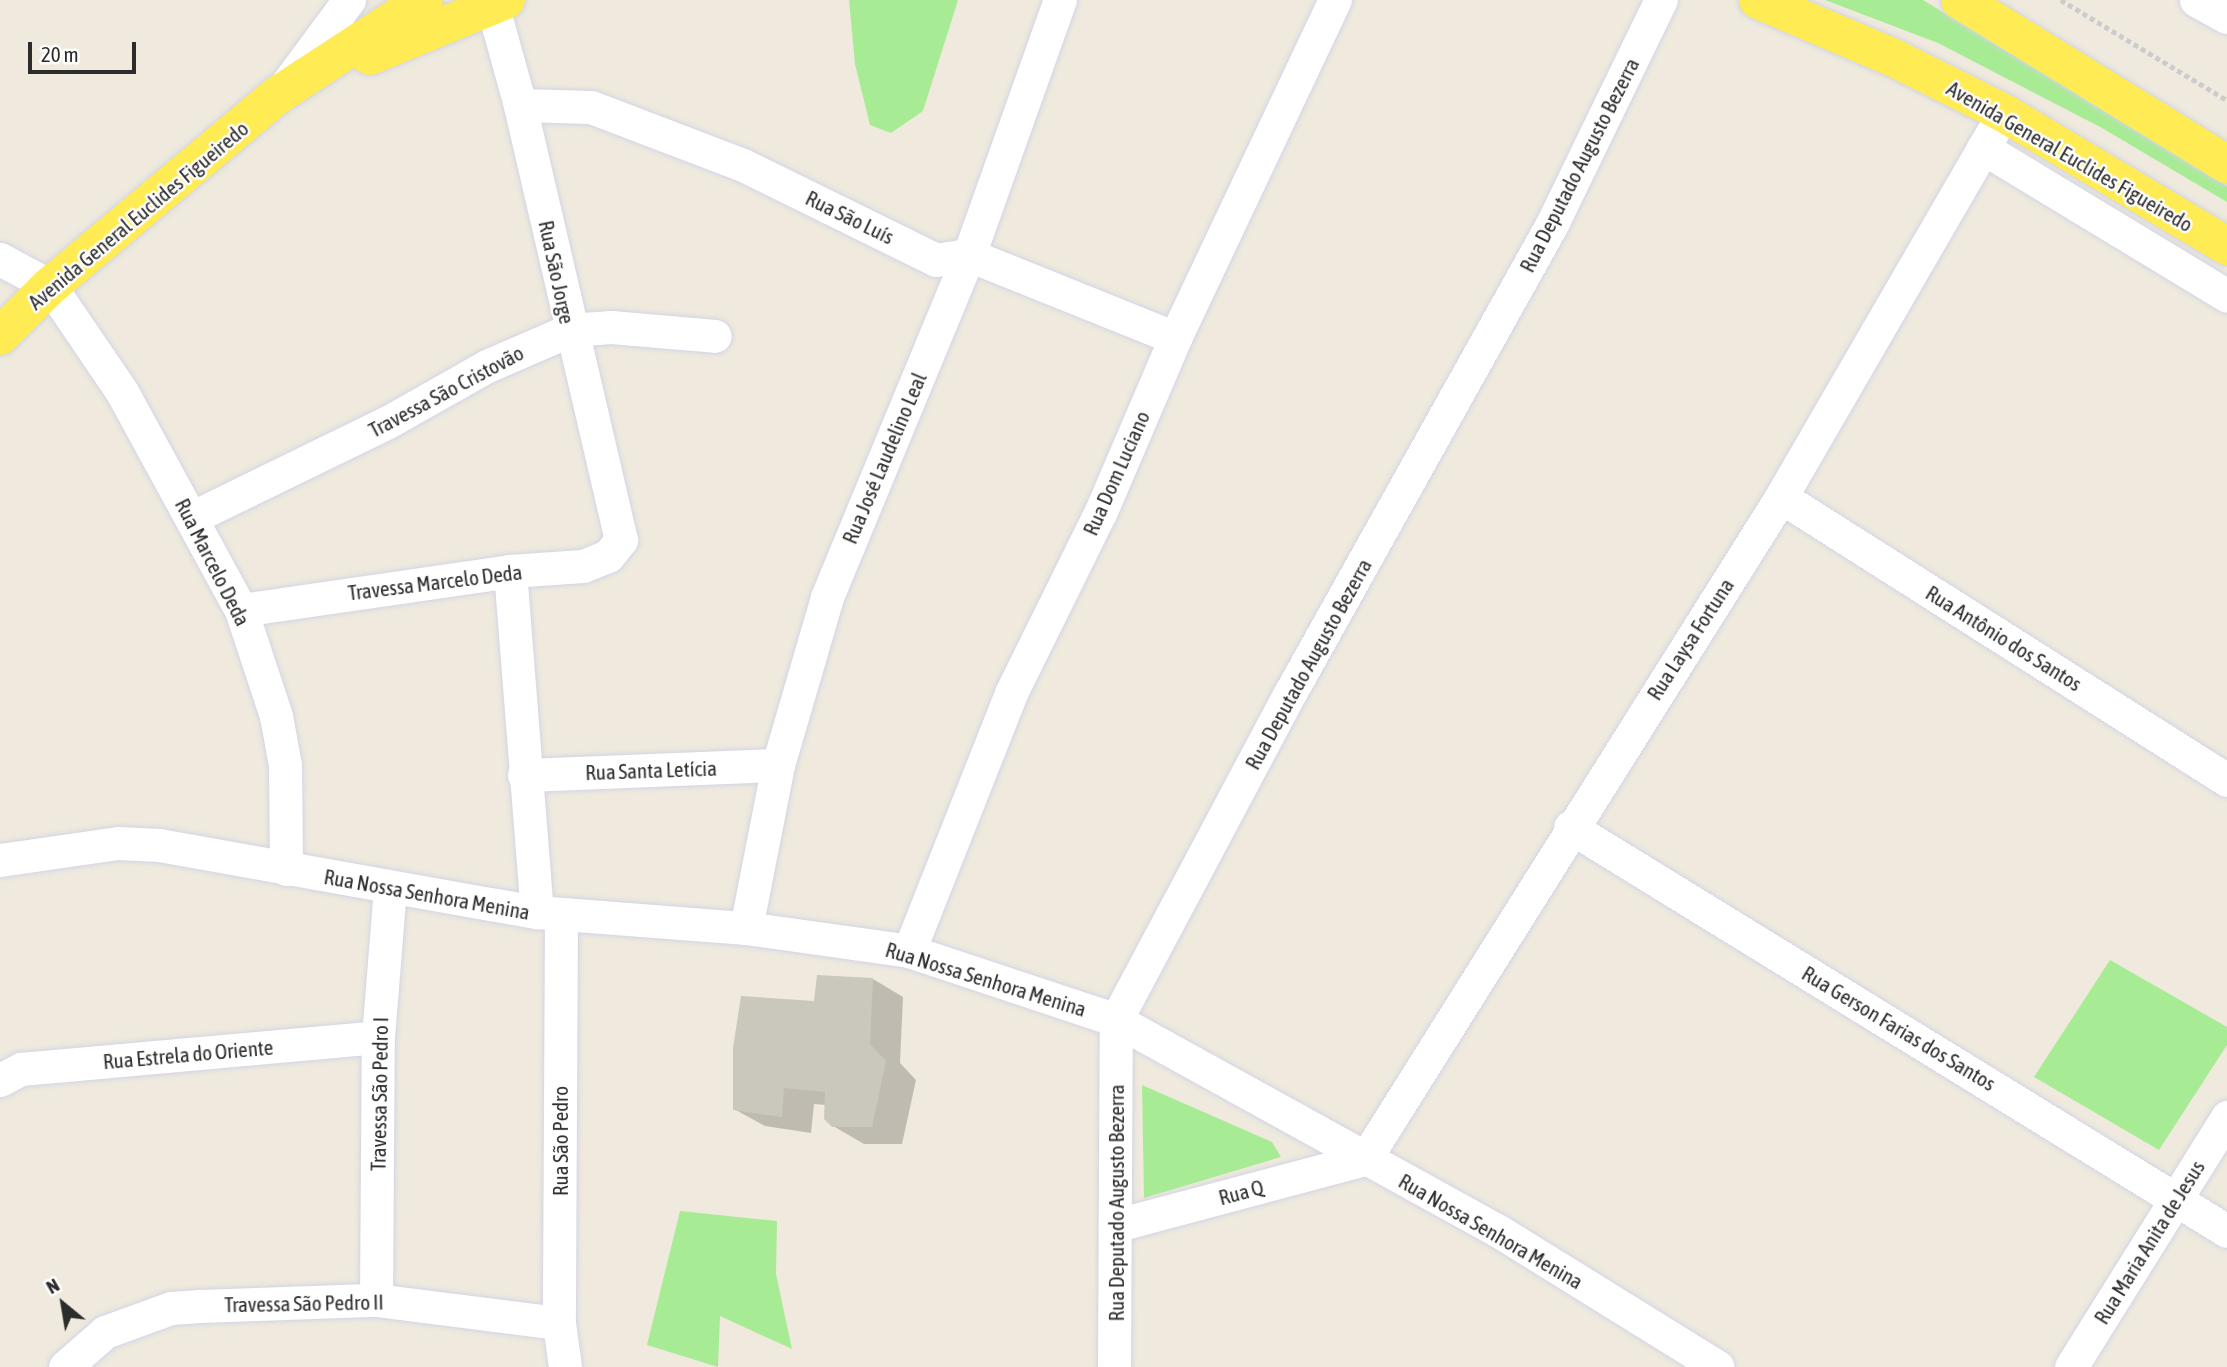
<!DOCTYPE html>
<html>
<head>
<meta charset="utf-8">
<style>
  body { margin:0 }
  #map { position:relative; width:2227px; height:1367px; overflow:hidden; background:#efeadd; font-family:"Asap Condensed",sans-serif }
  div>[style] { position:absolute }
  .green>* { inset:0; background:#a8eb95 }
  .shadow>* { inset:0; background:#0003 }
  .building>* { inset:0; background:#cac8bc }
  .path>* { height:4.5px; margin-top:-2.25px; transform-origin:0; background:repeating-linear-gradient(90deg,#ccc 0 5px,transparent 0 8.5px) }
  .roads { filter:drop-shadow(0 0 2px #d2d4e6) drop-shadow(0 0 2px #d2d4e6) }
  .street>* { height:33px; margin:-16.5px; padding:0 16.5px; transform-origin:16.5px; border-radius:16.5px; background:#fff }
  .primary>* { height:38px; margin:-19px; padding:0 19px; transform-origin:19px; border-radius:19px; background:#ffeb53 }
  span { translate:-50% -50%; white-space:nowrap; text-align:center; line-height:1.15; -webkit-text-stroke:5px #fff; paint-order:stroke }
  .street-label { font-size:21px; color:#2c2c2c }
  .north { position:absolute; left:28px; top:1269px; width:70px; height:70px; -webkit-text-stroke:5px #fff; paint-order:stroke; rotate:330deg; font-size:19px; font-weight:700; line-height:28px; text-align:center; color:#2c2c2c }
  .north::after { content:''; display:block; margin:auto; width:24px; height:32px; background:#2c2c2c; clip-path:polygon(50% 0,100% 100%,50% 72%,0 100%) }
  .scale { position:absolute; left:28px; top:42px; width:108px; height:32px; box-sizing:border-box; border:4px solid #2c2c2c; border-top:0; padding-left:9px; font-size:21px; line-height:24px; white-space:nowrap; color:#2c2c2c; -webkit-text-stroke:5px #fff; paint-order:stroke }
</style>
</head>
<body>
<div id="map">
  <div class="green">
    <i style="clip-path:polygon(849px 0,958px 0,923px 111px,891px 133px,870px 125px,855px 64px)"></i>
    <i style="clip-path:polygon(1825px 0,1923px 0,2227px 186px,2227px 202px,2102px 128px,1938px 43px)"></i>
    <i style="clip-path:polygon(2110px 960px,2227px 1027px,2227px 1045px,2159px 1150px,2034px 1077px)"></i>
    <i style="clip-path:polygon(1142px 1085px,1272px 1142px,1281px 1157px,1144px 1198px)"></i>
    <i style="clip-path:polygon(680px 1211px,777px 1221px,776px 1274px,792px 1349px,720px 1316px,718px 1367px,647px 1345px)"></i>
  </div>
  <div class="shadow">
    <i style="clip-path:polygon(873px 979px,903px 997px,900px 1063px,916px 1080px,902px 1144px,864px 1144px,833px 1126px,826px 1105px,814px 1104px,811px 1133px,765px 1126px,734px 1109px,815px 1003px)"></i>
  </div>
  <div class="building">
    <i style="clip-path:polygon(817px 975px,873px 978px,870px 1044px,886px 1061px,872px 1127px,832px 1127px,824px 1119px,825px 1092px,784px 1088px,782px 1117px,733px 1110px,733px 1048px,741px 996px,814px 1001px)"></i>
  </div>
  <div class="path">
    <i style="left:2061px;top:0;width:194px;rotate:31.1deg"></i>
  </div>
  <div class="roads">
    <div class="street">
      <i style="left:2196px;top:0;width:35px;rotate:29deg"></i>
      <i style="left:286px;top:85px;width:106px;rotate:-53.5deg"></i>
      <i style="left:520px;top:105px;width:71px;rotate:1.6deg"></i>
      <i style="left:591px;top:107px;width:163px;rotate:20.9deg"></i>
      <i style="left:743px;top:165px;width:215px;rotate:26.2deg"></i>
      <i style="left:936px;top:260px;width:33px;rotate:-9deg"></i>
      <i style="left:969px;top:255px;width:222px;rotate:21.9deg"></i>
      <i style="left:1983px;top:148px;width:285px;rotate:31.2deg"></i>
      <i style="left:0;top:259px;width:57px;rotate:28.4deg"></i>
      <i style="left:50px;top:286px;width:128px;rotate:55.8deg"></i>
      <i style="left:122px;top:392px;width:248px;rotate:61.4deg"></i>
      <i style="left:241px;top:610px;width:112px;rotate:71.7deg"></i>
      <i style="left:276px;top:716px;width:50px;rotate:79.6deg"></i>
      <i style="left:285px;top:765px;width:104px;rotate:89.4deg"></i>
      <i style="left:1781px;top:497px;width:528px;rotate:32.4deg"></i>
      <i style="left:193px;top:517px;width:217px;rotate:-26deg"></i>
      <i style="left:388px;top:422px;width:114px;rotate:-29.5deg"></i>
      <i style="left:487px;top:366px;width:90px;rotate:-23.4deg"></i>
      <i style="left:570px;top:330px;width:41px;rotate:-4.2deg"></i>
      <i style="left:611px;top:327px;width:104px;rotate:4.9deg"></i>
      <i style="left:510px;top:571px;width:342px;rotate:85.5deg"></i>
      <i style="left:241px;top:610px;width:272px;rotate:-8.2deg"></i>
      <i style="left:510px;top:571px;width:73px;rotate:-3.9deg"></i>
      <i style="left:583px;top:566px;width:27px;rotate:-22deg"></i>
      <i style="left:608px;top:556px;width:21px;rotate:-51deg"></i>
      <i style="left:621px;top:540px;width:447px;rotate:-103.1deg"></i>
      <i style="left:520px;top:105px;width:105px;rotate:-105.5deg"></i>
      <i style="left:524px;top:775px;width:254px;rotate:-2.3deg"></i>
      <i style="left:1570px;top:827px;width:771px;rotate:31.59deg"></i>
      <i style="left:0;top:860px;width:119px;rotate:-8.2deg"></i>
      <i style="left:118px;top:843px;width:41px;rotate:2.8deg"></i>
      <i style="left:159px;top:845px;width:384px;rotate:10.1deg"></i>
      <i style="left:537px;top:912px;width:210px;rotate:4.4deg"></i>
      <i style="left:746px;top:928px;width:165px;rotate:8deg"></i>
      <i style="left:909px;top:951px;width:218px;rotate:18.4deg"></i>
      <i style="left:1116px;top:1020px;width:439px;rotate:28.9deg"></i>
      <i style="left:1500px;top:1232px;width:256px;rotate:31.8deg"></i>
      <i style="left:561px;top:915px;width:408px;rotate:90.3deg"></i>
      <i style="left:559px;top:1323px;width:44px;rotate:82.2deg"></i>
      <i style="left:746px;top:928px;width:166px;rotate:-78.9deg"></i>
      <i style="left:778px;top:765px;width:175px;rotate:-73.7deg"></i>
      <i style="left:827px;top:597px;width:370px;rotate:-67.5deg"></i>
      <i style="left:969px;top:255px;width:271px;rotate:-70.4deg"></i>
      <i style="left:909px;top:951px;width:277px;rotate:-68.4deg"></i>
      <i style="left:1011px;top:693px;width:203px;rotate:-63.7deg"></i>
      <i style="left:1101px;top:511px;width:188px;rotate:-66.8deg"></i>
      <i style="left:1175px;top:338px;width:374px;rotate:-64.7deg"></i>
      <i style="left:0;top:1080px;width:24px;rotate:-28deg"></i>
      <i style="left:21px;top:1069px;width:358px;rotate:-5.1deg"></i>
      <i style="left:1117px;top:1225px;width:257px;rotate:-14.9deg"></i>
      <i style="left:1365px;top:1159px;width:782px;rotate:-57.85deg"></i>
      <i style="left:1781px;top:497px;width:444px;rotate:-59.9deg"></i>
      <i style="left:376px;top:1300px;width:263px;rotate:-89.6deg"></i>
      <i style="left:378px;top:1037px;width:149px;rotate:-85.4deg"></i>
      <i style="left:65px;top:1367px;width:53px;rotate:-41.2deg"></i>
      <i style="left:105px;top:1332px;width:70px;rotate:-20deg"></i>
      <i style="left:171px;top:1308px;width:29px;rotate:-4deg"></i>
      <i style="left:200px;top:1306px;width:176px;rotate:-2deg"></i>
      <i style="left:376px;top:1300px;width:184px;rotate:7.2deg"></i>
      <i style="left:1114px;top:1367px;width:347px;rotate:-89.7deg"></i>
      <i style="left:1116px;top:1020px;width:368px;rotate:-62deg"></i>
      <i style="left:1289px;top:695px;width:539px;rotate:-60.82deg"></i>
      <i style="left:1552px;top:224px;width:249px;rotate:-64.1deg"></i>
      <i style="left:2071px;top:1367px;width:295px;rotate:-58deg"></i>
    </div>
    <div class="primary">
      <i style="left:1758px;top:0;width:148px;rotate:23.1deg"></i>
      <i style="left:1894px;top:58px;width:123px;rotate:26.6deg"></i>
      <i style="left:2004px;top:113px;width:260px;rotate:30.8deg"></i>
      <i style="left:1960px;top:0;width:313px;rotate:31.6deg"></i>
      <i style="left:370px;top:56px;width:147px;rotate:-22.4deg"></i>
      <i style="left:0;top:336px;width:71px;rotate:-45deg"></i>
      <i style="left:50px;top:286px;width:297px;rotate:-40deg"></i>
      <i style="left:278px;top:95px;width:174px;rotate:-33.1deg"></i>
    </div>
  </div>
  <div class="street-label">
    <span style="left:2070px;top:156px;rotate:30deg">Avenida General Euclides Figueiredo</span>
    <span style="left:1579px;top:165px;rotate:-63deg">Rua Deputado Augusto Bezerra</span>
    <span style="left:138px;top:215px;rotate:-40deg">Avenida General Euclides Figueiredo</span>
    <span style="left:850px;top:217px;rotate:26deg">Rua São Luís</span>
    <span style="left:557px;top:272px;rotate:78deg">Rua São Jorge</span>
    <span style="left:446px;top:391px;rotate:-28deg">Travessa São Cristovão</span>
    <span style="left:884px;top:458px;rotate:-67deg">Rua José Laudelino Leal</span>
    <span style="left:1116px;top:473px;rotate:-66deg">Rua Dom Luciano</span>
    <span style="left:213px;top:562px;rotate:63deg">Rua Marcelo Deda</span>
    <span style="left:435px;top:582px;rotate:-7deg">Travessa Marcelo Deda</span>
    <span style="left:2004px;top:638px;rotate:32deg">Rua Antônio dos Santos</span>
    <span style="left:1690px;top:639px;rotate:-57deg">Rua Laysa Fortuna</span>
    <span style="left:1308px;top:664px;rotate:-61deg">Rua Deputado Augusto Bezerra</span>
    <span style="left:651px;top:770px;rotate:-2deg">Rua Santa Letícia</span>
    <span style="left:427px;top:894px;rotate:10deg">Rua Nossa Senhora Menina</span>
    <span style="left:986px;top:979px;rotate:17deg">Rua Nossa Senhora Menina</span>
    <span style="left:1899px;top:1028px;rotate:31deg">Rua Gerson Farias dos Santos</span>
    <span style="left:188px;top:1054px;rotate:-5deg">Rua Estrela do Oriente</span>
    <span style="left:379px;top:1094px;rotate:-89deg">Travessa São Pedro I</span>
    <span style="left:560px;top:1141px;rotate:-90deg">Rua São Pedro</span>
    <span style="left:1241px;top:1192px;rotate:-15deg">Rua Q</span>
    <span style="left:1116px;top:1203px;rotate:-90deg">Rua Deputado Augusto Bezerra</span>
    <span style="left:1491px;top:1231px;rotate:30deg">Rua Nossa Senhora Menina</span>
    <span style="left:2149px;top:1242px;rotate:-58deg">Rua Maria Anita de Jesus</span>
    <span style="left:304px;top:1303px;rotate:-1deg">Travessa São Pedro II</span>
  </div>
  <div class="north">N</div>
  <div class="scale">20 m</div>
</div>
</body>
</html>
